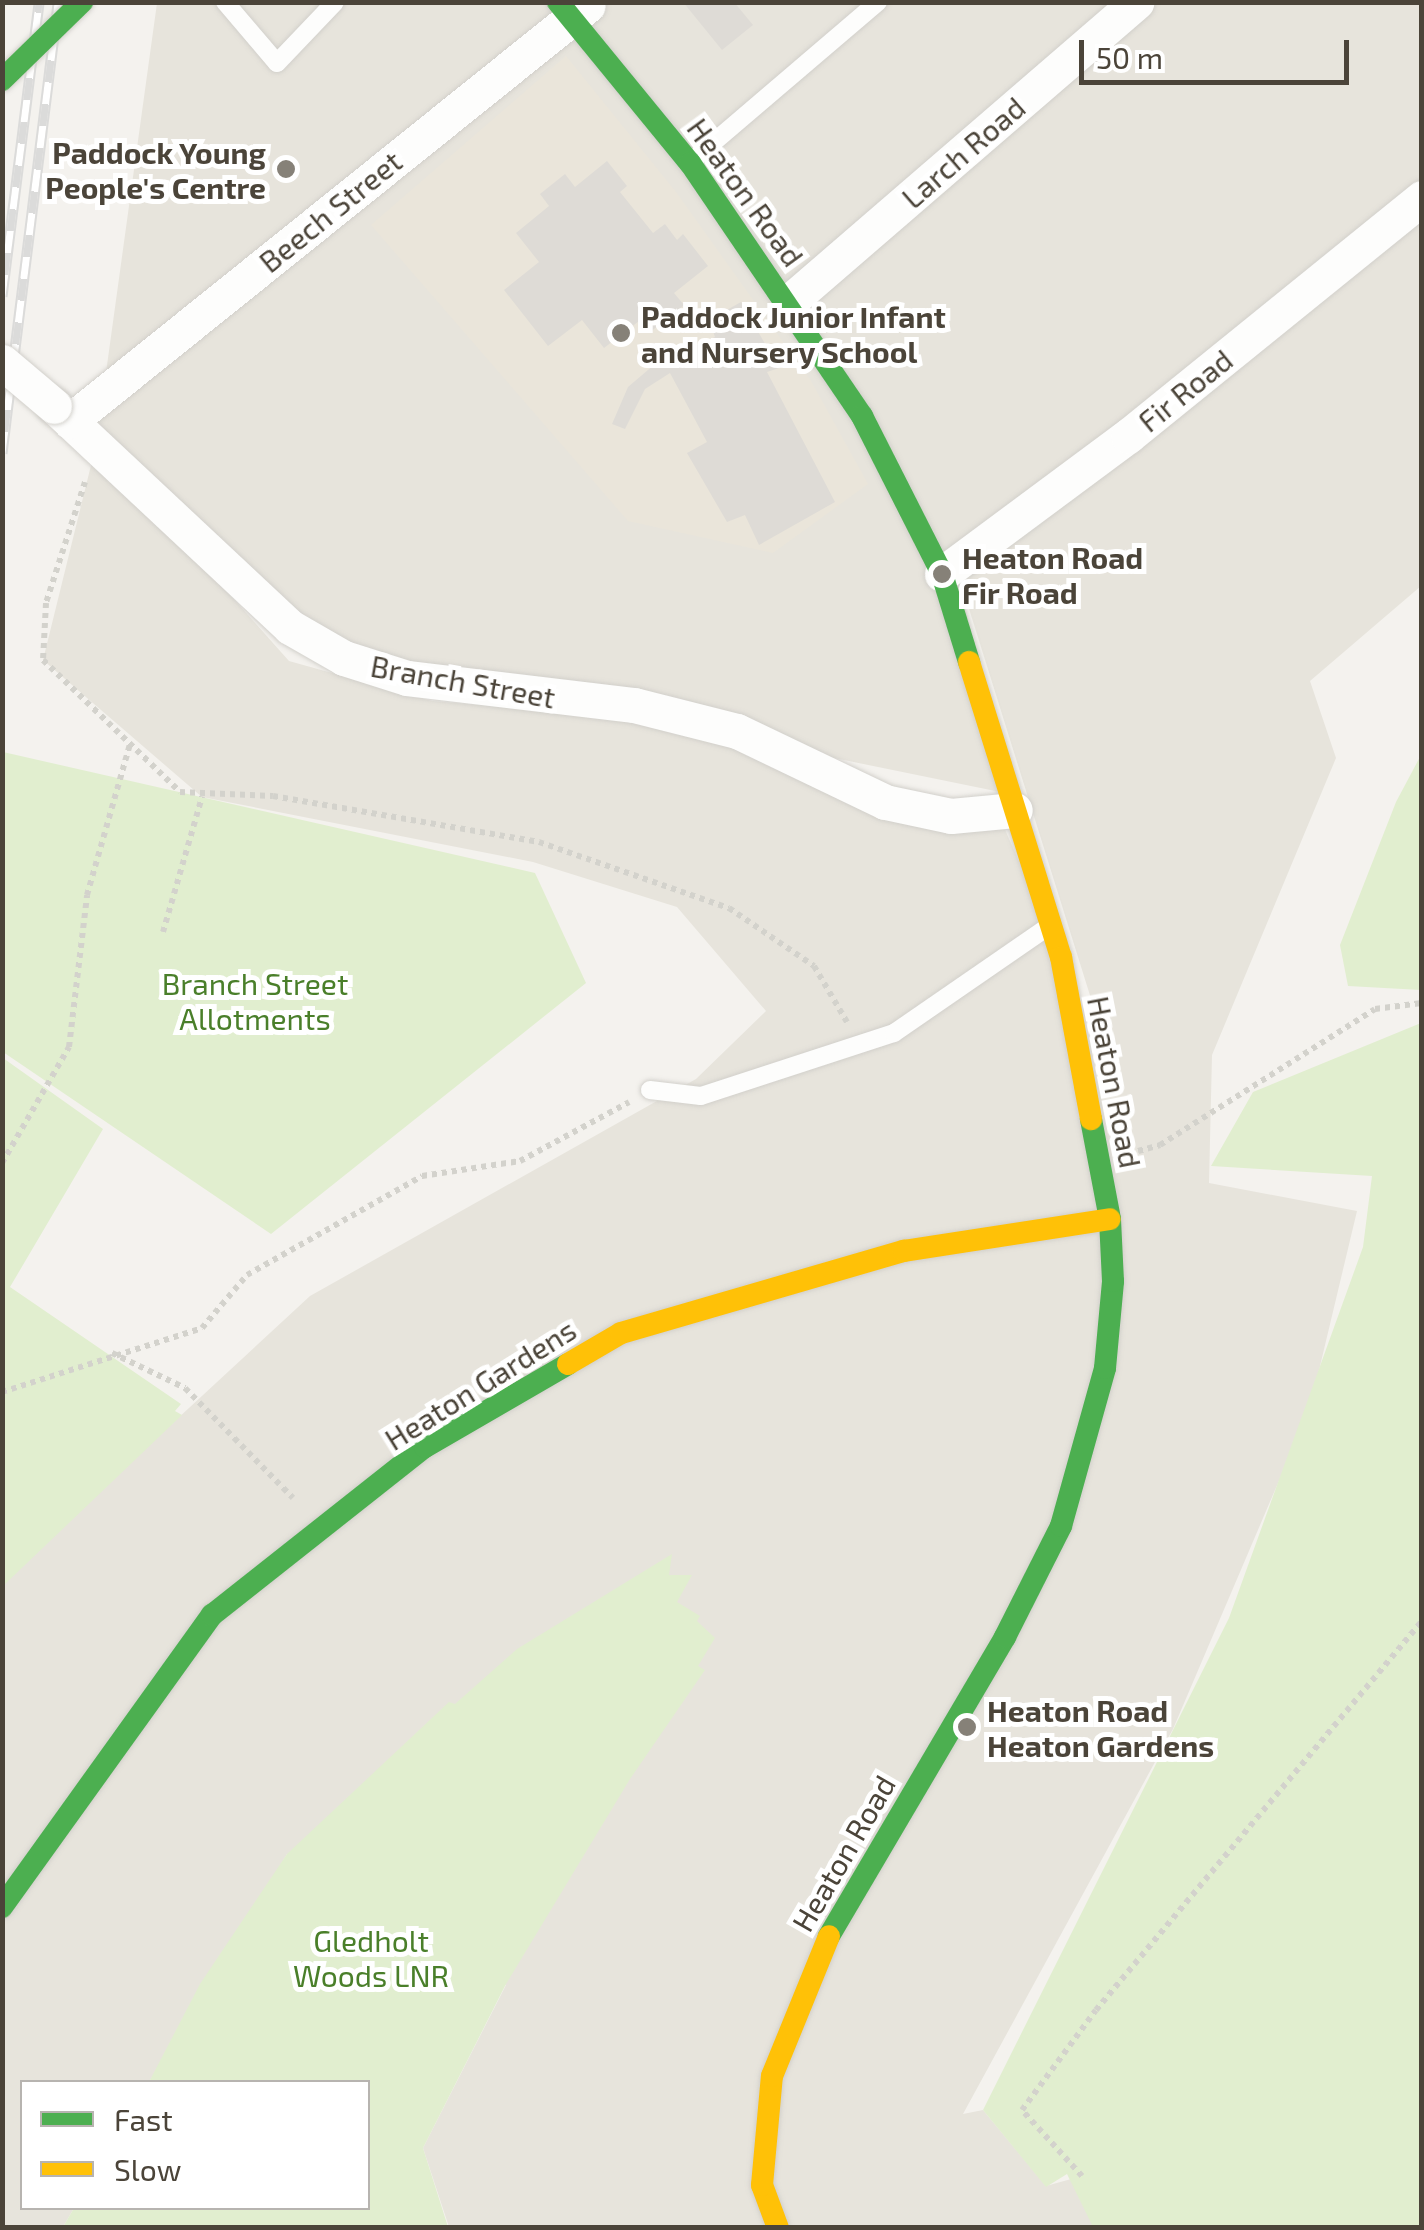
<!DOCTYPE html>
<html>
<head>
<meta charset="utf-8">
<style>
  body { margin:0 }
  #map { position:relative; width:1424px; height:2230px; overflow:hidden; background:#f4f2ee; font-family:"Exo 2",sans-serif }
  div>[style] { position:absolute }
  .residential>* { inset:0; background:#e7e4dc }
  .education>* { inset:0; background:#eae5da }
  .green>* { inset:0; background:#e1eecf }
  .building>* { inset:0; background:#dedbd6 }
  .path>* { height:6px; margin-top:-3px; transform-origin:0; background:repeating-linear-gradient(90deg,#d3d2cc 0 5px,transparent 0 10px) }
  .roads { filter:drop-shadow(0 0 2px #d2d0cb) drop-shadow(0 0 2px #d2d0cb) }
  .lane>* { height:18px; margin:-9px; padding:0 9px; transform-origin:9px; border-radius:9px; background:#fdfdfc }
  .street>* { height:35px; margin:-17.5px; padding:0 17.5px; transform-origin:17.5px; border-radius:17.5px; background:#fdfdfc }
  .fast>* { height:22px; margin:-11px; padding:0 11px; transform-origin:11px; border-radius:11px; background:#4caf50 }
  .slow>* { height:22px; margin:-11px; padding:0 11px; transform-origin:11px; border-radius:11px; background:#ffc107 }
  .rail>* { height:11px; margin-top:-5.5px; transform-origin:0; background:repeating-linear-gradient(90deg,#fff 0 22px,#dbdbda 0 44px); box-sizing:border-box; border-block:2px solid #dbdbda }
  .bridges { filter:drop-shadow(0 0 2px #d2d0cb) drop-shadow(0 0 2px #d2d0cb) }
  .street-bridge>* { height:35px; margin:-17.5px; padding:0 17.5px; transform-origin:17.5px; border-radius:17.5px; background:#fdfdfc }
  .fast-bridge>* { height:22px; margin:-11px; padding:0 11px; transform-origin:11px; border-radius:11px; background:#4caf50 }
  .dots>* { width:28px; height:28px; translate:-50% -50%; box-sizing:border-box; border:5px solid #fff; border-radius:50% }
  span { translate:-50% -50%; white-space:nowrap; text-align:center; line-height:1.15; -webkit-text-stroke:10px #fff; paint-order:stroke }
  .poi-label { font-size:30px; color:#4b4439; font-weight:700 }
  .right { translate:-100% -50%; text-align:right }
  .left { translate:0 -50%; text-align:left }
  .street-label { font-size:30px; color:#4b4439 }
  .park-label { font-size:30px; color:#4a7f2a }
  .frame { position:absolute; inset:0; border:5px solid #4b4439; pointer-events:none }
  .legend { position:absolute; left:20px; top:2080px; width:350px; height:130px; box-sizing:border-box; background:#fff; border:2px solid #b7b4b0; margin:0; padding:12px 18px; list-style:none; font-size:30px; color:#4b4439 }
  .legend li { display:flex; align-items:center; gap:20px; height:50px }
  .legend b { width:50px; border:2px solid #b7b4b0 }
  .scale { position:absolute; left:1079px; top:40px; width:270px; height:45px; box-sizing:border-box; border:5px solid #4b4439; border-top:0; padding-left:12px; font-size:30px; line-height:35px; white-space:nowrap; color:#4b4439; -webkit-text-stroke:8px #fff; paint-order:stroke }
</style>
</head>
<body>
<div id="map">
  <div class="residential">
    <i style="clip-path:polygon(evenodd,157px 3px,1421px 3px,1421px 586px,1310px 681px,1336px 758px,1212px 1055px,1209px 1183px,1357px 1211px,1310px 1408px,1173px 1729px,963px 2114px,983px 2110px,1046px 2186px,1082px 2176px,1101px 2227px,449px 2227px,423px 2148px,506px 1985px,287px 1854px,149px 2082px,22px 2082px,22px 2208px,74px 2208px,63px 2227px,3px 2228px,3px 1580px,310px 1296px,696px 1079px,766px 1011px,677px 907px,533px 862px,202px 797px,43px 660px,96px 445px,157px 3px,104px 454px,344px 658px,632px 718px,432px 701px,289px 661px,104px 454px,157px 3px,955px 564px,1119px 1088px,1119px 1089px,1003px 825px,663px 723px,1010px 794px,955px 564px)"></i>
  </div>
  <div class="education">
    <i style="clip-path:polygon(566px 56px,676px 192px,811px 381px,868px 484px,773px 553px,628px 521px,371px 225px)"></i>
  </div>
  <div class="green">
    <i style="clip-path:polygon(3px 752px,535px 873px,586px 983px,271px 1234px,3px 1052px)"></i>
    <i style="clip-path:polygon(1421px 755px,1421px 990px,1348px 986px,1340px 945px,1396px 802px)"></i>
    <i style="clip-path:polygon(1421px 1023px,1421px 2227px,1093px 2227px,1067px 2174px,1046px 2187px,983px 2110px,1229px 1618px,1363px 1247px,1372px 1176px,1211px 1166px,1253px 1092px)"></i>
    <i style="clip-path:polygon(3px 1058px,103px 1129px,10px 1287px,181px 1404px,175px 1411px,182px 1415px,3px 1586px)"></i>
    <i style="clip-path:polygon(672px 1554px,669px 1575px,692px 1575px,677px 1602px,700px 1616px,697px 1621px,715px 1638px,698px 1666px,705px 1670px,630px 1779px,506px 1984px,423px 2148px,448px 2227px,63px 2227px,74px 2208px,368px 2208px,368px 2082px,149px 2082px,200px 1984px,287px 1854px,449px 1702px,455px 1704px,517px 1649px)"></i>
  </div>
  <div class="building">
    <i style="clip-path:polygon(683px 2px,734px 2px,753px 25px,722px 50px)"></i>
    <i style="clip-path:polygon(607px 161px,627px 186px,620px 192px,653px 233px,665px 224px,677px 240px,683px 234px,708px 266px,674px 293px,684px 305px,649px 333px,639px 321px,604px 348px,582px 320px,548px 346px,504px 290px,539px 262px,516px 233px,549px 206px,540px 194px,565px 174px,575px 187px)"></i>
    <i style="clip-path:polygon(741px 302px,779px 368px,767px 372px,835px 502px,759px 545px,745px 515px,727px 522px,687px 453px,707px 442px,670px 373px,645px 389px,625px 429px,612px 424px,628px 387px,655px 364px,715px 337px,709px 320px)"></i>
  </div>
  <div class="path">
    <i style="left:85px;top:482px;width:127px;rotate:107.9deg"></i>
    <i style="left:46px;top:603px;width:57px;rotate:93deg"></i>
    <i style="left:43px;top:660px;width:190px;rotate:43.9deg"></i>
    <i style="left:180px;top:792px;width:93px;rotate:2.5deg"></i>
    <i style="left:273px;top:796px;width:270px;rotate:9.8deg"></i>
    <i style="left:539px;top:842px;width:201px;rotate:19.2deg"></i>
    <i style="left:729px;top:908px;width:103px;rotate:34.3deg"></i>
    <i style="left:814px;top:966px;width:65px;rotate:59.5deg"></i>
    <i style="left:163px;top:932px;width:141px;rotate:-73.9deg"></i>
    <i style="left:1138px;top:1151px;width:23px;rotate:-15deg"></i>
    <i style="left:1160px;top:1145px;width:254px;rotate:-32.3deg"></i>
    <i style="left:1375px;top:1009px;width:47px;rotate:-7.3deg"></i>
    <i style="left:2px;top:1163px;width:134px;rotate:-60deg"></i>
    <i style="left:69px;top:1047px;width:153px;rotate:-83.2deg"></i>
    <i style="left:87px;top:895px;width:157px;rotate:-74.1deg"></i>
    <i style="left:112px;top:1353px;width:81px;rotate:25.6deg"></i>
    <i style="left:185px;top:1388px;width:154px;rotate:45.5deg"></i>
    <i style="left:2px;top:1392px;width:210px;rotate:-17.7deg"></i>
    <i style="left:202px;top:1328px;width:70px;rotate:-49.7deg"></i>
    <i style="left:247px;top:1275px;width:201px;rotate:-29.5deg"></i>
    <i style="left:422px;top:1176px;width:99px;rotate:-8.7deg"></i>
    <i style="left:520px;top:1161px;width:124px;rotate:-28.4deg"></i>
    <i style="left:1082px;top:2176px;width:89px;rotate:-132.3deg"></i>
    <i style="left:1022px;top:2110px;width:124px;rotate:-53.5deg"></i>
    <i style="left:1096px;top:2010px;width:508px;rotate:-50.04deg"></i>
  </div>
  <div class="roads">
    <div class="lane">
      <i style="left:225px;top:2px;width:80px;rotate:49.6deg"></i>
      <i style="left:277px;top:63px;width:84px;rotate:-46.4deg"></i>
      <i style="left:694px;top:159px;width:242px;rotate:-40.5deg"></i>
      <i style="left:650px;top:1090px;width:51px;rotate:6.7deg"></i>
      <i style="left:701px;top:1096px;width:203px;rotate:-18.1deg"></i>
      <i style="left:894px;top:1033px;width:185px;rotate:-34.6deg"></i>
    </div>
    <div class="street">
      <i style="left:789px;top:302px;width:459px;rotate:-40.8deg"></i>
      <i style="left:54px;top:406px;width:323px;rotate:43.1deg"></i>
      <i style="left:290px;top:627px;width:62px;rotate:29.9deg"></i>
      <i style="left:344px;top:658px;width:66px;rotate:17.6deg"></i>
      <i style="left:407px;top:678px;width:229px;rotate:6.8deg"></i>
      <i style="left:634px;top:705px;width:106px;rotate:14.2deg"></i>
      <i style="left:737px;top:731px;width:164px;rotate:25.6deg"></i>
      <i style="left:885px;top:802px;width:67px;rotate:12deg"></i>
      <i style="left:951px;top:816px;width:64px;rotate:-5.4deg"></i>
      <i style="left:70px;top:421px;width:664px;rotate:-38.77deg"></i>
      <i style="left:942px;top:574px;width:232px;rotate:-36.6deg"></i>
      <i style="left:1128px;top:436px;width:378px;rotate:-39deg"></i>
    </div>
    <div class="fast">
      <i style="left:558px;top:2px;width:208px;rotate:50.7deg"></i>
      <i style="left:690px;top:163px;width:306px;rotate:55.8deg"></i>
      <i style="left:862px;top:416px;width:177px;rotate:63.1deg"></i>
      <i style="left:942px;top:574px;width:92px;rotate:72.9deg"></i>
      <i style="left:2px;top:1907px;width:360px;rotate:-54.3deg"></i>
      <i style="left:212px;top:1615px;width:271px;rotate:-38.3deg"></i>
      <i style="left:425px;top:1447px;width:165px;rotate:-30.1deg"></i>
      <i style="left:829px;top:1936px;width:347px;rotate:-59.5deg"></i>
      <i style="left:1005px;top:1637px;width:124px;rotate:-63.2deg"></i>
      <i style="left:1061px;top:1526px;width:164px;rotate:-74.4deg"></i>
      <i style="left:1105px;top:1368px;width:87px;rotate:-84.7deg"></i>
      <i style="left:1113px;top:1281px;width:62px;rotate:-92.8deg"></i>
      <i style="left:1110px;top:1219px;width:102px;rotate:-100.8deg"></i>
    </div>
    <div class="slow">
      <i style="left:969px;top:662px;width:309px;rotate:72.7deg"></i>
      <i style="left:1061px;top:957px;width:165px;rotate:79.5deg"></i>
      <i style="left:568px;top:1364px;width:61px;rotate:-30.3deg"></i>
      <i style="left:621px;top:1333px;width:295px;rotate:-16.2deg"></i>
      <i style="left:904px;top:1251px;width:208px;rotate:-8.8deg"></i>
      <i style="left:778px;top:2228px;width:46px;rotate:-110.4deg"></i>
      <i style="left:762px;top:2185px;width:109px;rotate:-84.8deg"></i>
      <i style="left:772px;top:2076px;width:151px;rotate:-67.8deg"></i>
    </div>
  </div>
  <div class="rail">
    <i style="left:2px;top:296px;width:296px;rotate:-82.8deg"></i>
    <i style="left:2px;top:453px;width:454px;rotate:-82.9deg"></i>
  </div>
  <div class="bridges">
    <div class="street-bridge">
      <i style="left:2px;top:362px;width:68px;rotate:40.2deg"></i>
    </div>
    <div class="fast-bridge">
      <i style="left:2px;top:80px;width:112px;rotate:-44.3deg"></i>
    </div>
  </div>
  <div class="dots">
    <i style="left:286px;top:169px;background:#868178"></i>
    <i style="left:621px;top:333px;background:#868178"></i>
    <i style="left:942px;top:574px;background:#868178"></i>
    <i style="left:967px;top:1727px;background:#868178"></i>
  </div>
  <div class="poi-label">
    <span class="right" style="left:266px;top:169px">Paddock Young<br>People's Centre</span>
    <span class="left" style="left:641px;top:333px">Paddock Junior Infant<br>and Nursery School</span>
    <span class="left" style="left:962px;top:574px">Heaton Road<br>Fir Road</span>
    <span class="left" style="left:987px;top:1727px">Heaton Road<br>Heaton Gardens</span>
  </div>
  <div class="street-label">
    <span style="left:963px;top:152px;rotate:-41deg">Larch Road</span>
    <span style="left:746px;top:192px;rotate:54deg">Heaton Road</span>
    <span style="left:330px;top:211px;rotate:-39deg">Beech Street</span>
    <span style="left:1185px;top:390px;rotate:-39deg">Fir Road</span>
    <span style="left:463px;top:681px;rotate:10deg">Branch Street</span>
    <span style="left:1115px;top:1082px;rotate:79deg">Heaton Road</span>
    <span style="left:480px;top:1384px;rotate:-32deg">Heaton Gardens</span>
    <span style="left:843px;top:1853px;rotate:-60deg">Heaton Road</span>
  </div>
  <div class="park-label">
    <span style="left:255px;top:1000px">Branch Street<br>Allotments</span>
    <span style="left:371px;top:1957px">Gledholt<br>Woods LNR</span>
  </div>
  <div class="frame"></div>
  <ul class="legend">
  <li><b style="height:12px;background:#4caf50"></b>Fast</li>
  <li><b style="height:12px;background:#ffc107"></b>Slow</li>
  </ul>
  <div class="scale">50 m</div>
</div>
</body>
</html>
